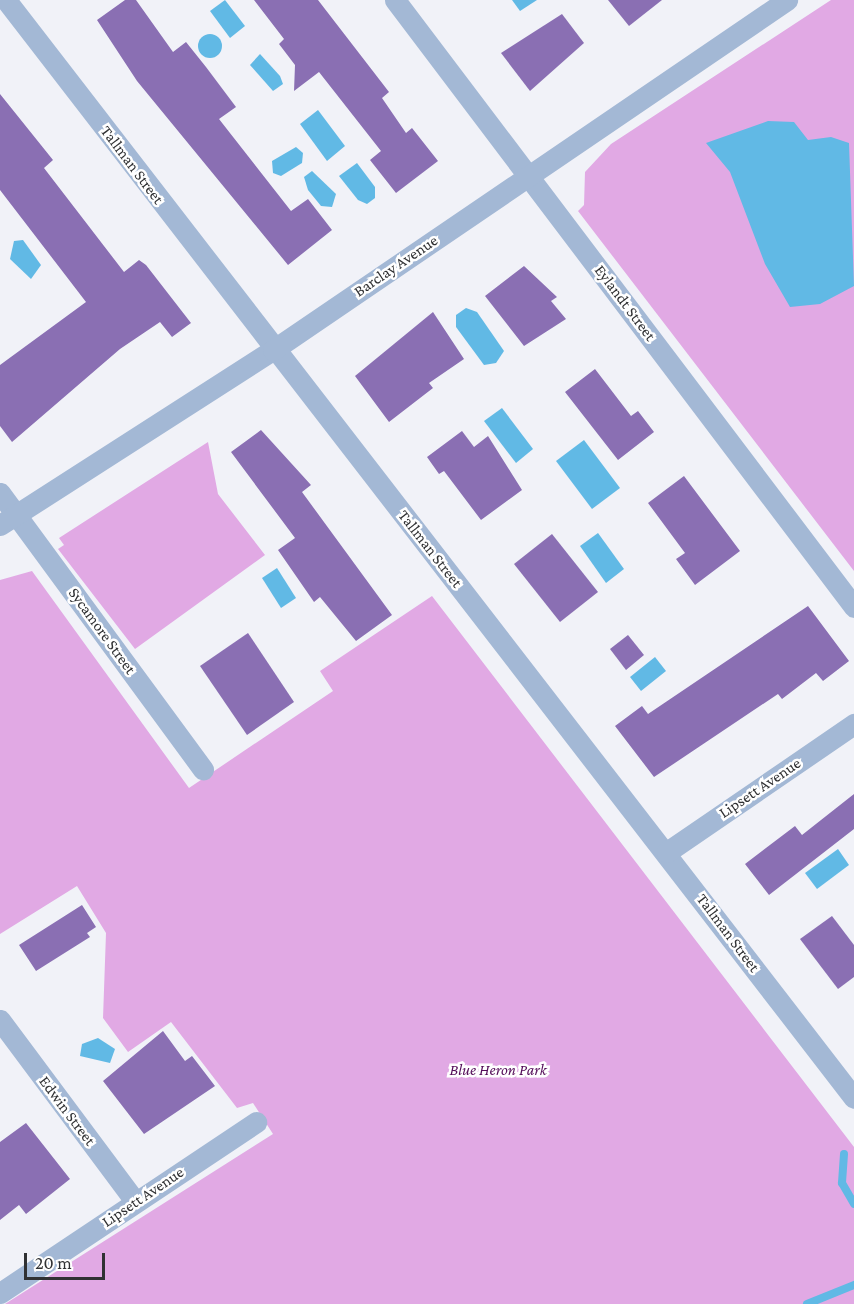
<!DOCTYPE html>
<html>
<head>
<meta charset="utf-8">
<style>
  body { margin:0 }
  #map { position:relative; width:854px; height:1304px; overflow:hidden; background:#f1f2f8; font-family:"Crimson Pro",serif }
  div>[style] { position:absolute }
  .green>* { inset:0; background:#e1a9e4 }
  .water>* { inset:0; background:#61b9e5 }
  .round { border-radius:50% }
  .stream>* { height:8px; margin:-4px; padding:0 4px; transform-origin:4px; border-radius:4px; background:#61b9e5 }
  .building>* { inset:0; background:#8a6fb3 }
  .street>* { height:21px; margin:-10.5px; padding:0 10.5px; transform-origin:10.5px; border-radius:10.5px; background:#a3b8d5 }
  span { translate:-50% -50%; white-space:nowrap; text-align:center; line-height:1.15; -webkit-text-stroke:5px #fff; paint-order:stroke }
  .street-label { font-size:16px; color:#303133 }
  .park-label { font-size:16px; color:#540d59; font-style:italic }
  .scale { position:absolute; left:24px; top:1253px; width:81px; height:27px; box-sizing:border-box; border:3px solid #303133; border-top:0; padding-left:8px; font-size:18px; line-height:21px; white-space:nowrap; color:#303133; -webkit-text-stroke:4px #fff; paint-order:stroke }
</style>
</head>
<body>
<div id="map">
  <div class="green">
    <i style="clip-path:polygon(831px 0,854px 0,854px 571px,578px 211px,584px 205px,585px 172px,611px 144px)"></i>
    <i style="clip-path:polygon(208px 442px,218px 494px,265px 555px,135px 649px,58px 549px,64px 545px,59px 538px)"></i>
    <i style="clip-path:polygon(32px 571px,189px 788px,333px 691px,320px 671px,432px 596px,854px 1147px,854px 1304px,5px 1304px,273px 1134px,253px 1103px,237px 1108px,171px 1022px,128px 1052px,103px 1018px,106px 933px,77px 886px,0 934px,0 580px)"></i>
  </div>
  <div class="water">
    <i style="clip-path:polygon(225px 0,245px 26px,230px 38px,210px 11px)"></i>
    <i style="clip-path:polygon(512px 0,537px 0,520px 11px)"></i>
    <i class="round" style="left:198px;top:34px;width:24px;height:24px"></i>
    <i style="clip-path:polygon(260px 54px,280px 76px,283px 84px,273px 91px,250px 65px)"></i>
    <i style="clip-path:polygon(318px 110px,345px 146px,327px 161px,300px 124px)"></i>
    <i style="clip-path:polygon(768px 121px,794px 122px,808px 140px,831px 137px,849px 143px,854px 286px,820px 304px,790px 307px,765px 264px,730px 172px,706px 143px)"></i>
    <i style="clip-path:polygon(296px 147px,303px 153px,302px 163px,281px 176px,273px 173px,272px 161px)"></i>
    <i style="clip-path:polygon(357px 163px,375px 187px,375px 198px,367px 204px,358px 200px,339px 176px)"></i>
    <i style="clip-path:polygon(312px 171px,336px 194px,332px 207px,321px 206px,308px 190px,304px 177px)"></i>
    <i style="clip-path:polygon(23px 240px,41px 265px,31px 279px,10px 259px,14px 241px)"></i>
    <i style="clip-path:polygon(466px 308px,477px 312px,504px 351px,496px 363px,484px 365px,456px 327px,456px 315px)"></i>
    <i style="clip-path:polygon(502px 408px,533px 449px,516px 463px,484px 421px)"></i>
    <i style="clip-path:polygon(584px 440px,620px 488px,592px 509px,556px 461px)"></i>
    <i style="clip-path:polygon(598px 533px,624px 569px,606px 583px,580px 546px)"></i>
    <i style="clip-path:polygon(277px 568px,296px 598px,281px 608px,262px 578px)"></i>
    <i style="clip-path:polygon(655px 657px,666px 671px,641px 691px,630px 677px)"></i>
    <i style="clip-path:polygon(838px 849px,849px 865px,817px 889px,805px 873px)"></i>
    <i style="clip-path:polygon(98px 1038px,115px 1049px,110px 1063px,80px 1056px,82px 1044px)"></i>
  </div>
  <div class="stream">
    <i style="left:844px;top:1154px;width:29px;rotate:94deg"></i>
    <i style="left:842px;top:1183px;width:24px;rotate:60deg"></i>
    <i style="left:807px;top:1304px;width:51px;rotate:-22deg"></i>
  </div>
  <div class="building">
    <i style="clip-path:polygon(125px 0,136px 0,173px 52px,186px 42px,206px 67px,236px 107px,219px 119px,291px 211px,308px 199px,332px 230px,288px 265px,137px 81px,97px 20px)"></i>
    <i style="clip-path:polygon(254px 0,318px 0,389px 92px,382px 98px,406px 133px,412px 128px,438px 161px,396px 193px,370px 160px,381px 151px,319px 72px,294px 91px,295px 65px,279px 44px,284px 39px)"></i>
    <i style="clip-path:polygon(608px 0,662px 0,629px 26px)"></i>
    <i style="clip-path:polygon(562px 14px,584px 43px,530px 91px,501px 53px)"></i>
    <i style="clip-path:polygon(0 94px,53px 160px,44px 168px,124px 272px,139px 260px,146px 265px,191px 323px,172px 337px,160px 322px,120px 349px,12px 442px,0 426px,0 365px,86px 302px,0 190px)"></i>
    <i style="clip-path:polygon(524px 266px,557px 297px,551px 301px,566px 319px,524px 346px,485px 296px)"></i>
    <i style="clip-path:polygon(433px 312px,464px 359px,429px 383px,433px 388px,389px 422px,355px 376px)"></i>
    <i style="clip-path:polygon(595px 369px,631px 416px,638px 411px,654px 432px,618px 460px,565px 392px)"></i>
    <i style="clip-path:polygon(261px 430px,311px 485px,302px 492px,392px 615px,356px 641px,320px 597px,314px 602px,278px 550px,295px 538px,231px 452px)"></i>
    <i style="clip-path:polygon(462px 431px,474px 447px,488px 436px,522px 490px,481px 520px,444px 471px,439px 474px,427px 457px)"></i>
    <i style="clip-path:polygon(684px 476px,740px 551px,695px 585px,676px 559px,685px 553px,648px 503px)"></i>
    <i style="clip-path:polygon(552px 534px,598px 592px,560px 622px,514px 564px)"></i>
    <i style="clip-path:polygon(808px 606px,849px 661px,823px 681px,816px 673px,782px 699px,778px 694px,654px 777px,615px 726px,642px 706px,648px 714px)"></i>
    <i style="clip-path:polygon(248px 633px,294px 702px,247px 735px,200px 666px)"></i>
    <i style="clip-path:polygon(628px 635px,644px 655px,626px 670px,610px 649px)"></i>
    <i style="clip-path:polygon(854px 794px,854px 829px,769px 895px,745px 864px,795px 826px,802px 835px)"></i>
    <i style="clip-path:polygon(82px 905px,96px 927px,87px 933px,90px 937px,36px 971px,19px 945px)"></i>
    <i style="clip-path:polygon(832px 916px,854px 945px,854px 977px,838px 989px,800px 939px)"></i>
    <i style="clip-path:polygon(163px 1031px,185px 1061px,192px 1056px,215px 1086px,144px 1134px,103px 1081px)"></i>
    <i style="clip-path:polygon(26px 1123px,70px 1179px,26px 1214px,19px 1205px,0 1220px,0 1142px)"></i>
  </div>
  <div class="street">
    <i style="left:6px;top:0;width:1387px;rotate:52.32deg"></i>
    <i style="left:395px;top:0;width:761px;rotate:52.9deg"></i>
    <i style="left:0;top:493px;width:343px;rotate:53.7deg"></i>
    <i style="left:0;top:525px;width:324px;rotate:-32.7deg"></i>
    <i style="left:273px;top:350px;width:622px;rotate:-34.25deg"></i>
    <i style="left:667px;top:852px;width:227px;rotate:-34.4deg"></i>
    <i style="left:0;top:1020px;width:226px;rotate:53.3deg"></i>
    <i style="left:0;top:1293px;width:308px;rotate:-33.7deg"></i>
  </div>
  <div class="street-label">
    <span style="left:132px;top:165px;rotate:53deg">Tallman Street</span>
    <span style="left:396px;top:266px;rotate:-34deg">Barclay Avenue</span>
    <span style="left:625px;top:303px;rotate:53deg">Eylandt Street</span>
    <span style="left:430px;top:549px;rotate:52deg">Tallman Street</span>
    <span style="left:102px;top:631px;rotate:54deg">Sycamore Street</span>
    <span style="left:760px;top:788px;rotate:-34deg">Lipsett Avenue</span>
    <span style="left:728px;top:933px;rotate:53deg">Tallman Street</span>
    <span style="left:67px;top:1111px;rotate:53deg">Edwin Street</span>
    <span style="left:143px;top:1197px;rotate:-34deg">Lipsett Avenue</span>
  </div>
  <div class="park-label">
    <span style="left:498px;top:1070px">Blue Heron Park</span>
  </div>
  <div class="scale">20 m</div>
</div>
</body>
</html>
